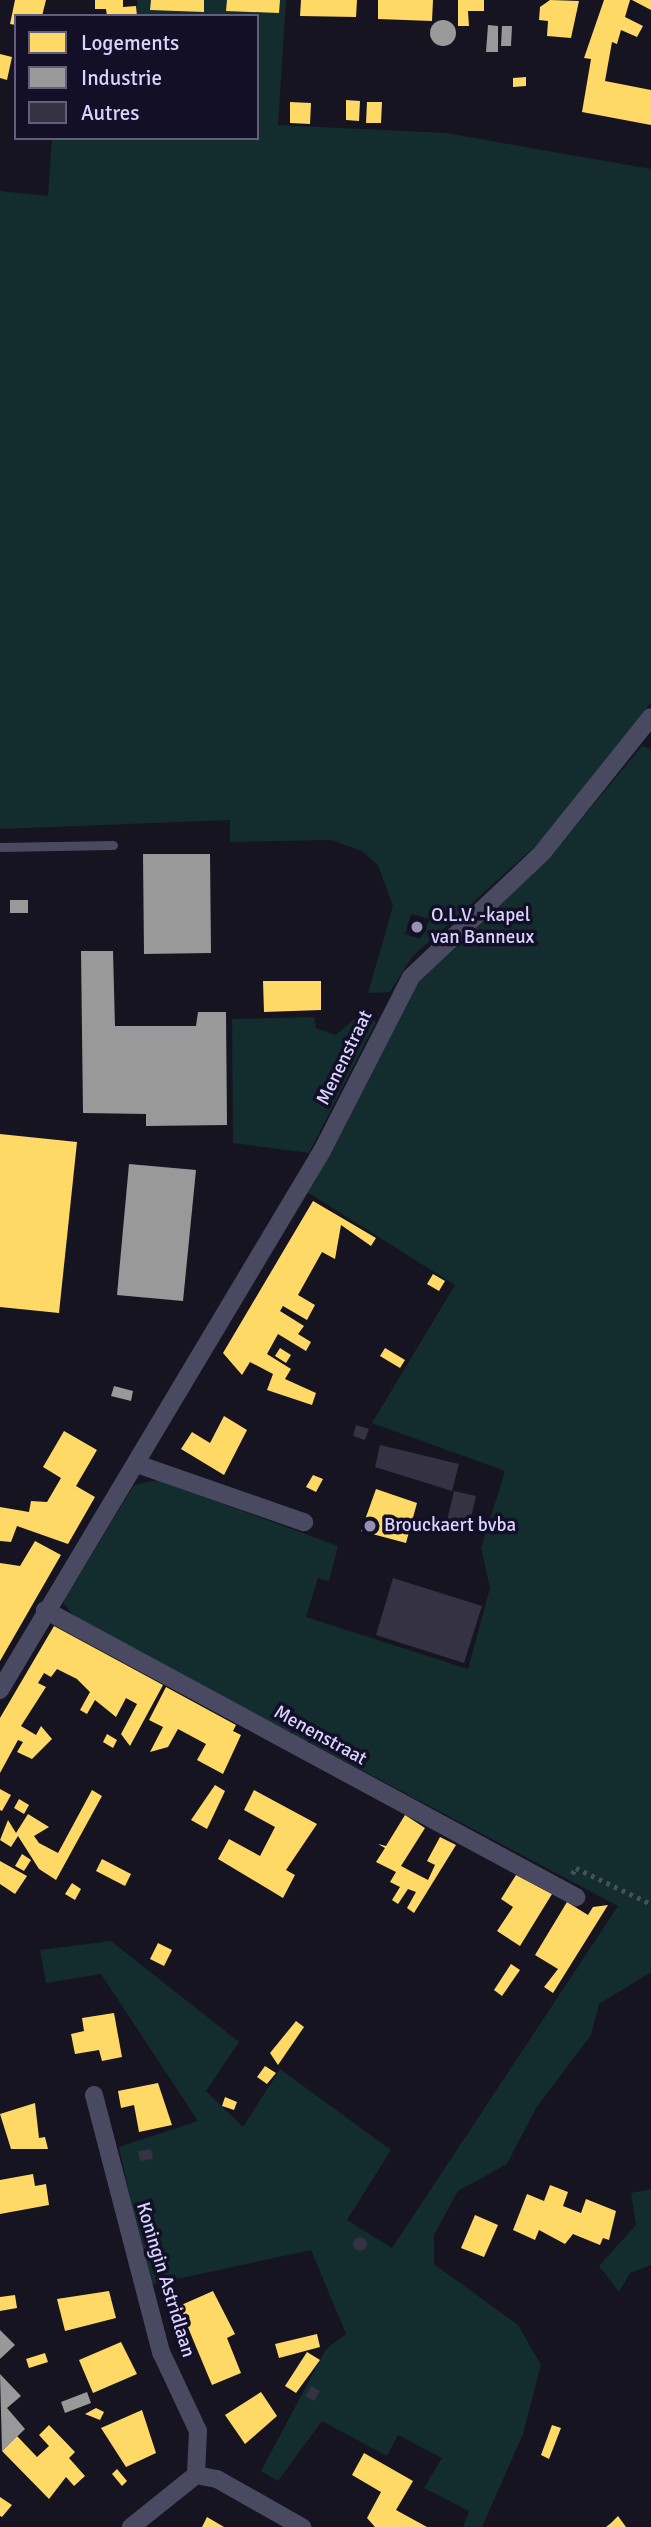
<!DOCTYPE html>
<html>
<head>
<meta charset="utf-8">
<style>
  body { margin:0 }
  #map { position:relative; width:651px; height:2527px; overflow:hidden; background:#161421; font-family:Signika,sans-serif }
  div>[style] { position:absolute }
  .green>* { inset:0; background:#132c2d }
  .homes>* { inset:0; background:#ffd966 }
  .industry>* { inset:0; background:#999 }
  .round { border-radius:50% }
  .building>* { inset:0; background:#343243 }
  .path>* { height:4.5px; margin-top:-2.25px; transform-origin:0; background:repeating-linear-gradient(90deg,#44505f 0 3.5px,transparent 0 8.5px) }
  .service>* { height:9px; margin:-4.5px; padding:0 4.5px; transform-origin:4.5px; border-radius:4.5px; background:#4a4962 }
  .minor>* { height:18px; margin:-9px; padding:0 9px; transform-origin:9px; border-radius:9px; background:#4a4962 }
  .dots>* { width:19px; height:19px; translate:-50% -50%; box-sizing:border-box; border:4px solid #130f26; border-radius:50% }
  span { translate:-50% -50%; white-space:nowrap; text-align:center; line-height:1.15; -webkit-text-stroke:7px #130f26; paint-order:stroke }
  .poi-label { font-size:19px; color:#d9d4ff }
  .left { translate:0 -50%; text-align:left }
  .street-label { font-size:19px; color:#d9d4ff }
  .legend { position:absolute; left:14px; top:14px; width:245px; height:126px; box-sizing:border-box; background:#130f26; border:2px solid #625e7d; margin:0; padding:9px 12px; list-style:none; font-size:21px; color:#d9d4ff }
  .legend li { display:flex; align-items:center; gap:14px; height:35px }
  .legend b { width:35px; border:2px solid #625e7d }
</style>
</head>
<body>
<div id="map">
  <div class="green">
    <i style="clip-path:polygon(evenodd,137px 0,286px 0,278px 125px,446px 133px,651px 169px,651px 703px,541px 841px,412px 957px,390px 992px,368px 993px,393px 906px,378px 865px,362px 851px,331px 840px,230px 842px,230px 820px,0 829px,0 191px,48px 196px,52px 138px,257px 138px,257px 16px,137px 16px,137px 0,411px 914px,430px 919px,420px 939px,405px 934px,411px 914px)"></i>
    <i style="clip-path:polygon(642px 746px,651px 749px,651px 1972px,599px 2004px,591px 2035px,536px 2108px,507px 2164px,458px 2191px,434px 2235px,434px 2264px,518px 2325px,541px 2365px,523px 2434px,482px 2527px,463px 2527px,469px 2511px,424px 2488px,442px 2458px,398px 2435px,387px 2456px,322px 2421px,278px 2481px,261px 2471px,326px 2349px,346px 2334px,311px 2250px,149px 2285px,119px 2147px,198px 2121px,101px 1974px,46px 1983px,40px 1950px,111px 1941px,239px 2042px,206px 2091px,243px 2127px,280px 2069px,391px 2150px,347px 2220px,392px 2248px,618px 1906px,75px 1618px,63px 1602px,134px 1485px,158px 1480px,338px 1546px,329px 1581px,318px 1578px,306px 1617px,468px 1669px,490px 1588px,481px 1548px,505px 1471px,372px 1423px,455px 1285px,307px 1192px,415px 986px,549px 858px)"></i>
    <i style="clip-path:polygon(359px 1015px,376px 1022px,309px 1153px,233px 1143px,232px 1019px,314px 1017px,316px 1028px,336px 1035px)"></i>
    <i style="clip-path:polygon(651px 2189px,651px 2265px,630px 2273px,619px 2292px,599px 2266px,636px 2225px,631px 2193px)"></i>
  </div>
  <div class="homes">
    <i style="clip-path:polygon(15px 0,46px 0,42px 16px,16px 16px,16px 25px,10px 24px)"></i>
    <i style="clip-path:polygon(95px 0,123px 0,123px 7px,136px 6px,137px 16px,107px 16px,106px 9px,95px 9px)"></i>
    <i style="clip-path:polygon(151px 0,204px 0,204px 12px,150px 10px)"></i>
    <i style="clip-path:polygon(227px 0,280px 0,279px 13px,226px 11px)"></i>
    <i style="clip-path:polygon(301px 0,357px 0,356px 17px,300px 16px)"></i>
    <i style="clip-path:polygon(378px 0,433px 0,432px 21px,378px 19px)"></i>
    <i style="clip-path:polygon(458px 0,484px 0,484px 11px,468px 11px,469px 26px,458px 26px)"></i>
    <i style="clip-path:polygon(550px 0,579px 1px,571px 38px,547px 36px,548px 21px,539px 20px,540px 7px)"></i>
    <i style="clip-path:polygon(604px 0,630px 0,625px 17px,643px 26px,637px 37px,621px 30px,617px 44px,612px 42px,605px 81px,651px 90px,651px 125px,582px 112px,591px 59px,584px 58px)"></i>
    <i style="clip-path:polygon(632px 0,651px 0,651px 10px)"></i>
    <i style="clip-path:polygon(0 54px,12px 57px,7px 80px,0 78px)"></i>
    <i style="clip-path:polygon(526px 77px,526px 86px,513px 87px,513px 78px)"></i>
    <i style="clip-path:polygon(346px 100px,360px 101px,359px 121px,346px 120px)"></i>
    <i style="clip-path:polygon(290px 102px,311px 103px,310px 124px,290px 123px)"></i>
    <i style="clip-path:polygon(367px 102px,382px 102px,381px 123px,366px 123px)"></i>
    <i style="clip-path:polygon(263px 981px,321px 981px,321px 1010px,264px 1012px)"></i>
    <i style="clip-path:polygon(0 1134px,77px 1142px,59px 1313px,0 1307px)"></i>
    <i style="clip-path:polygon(313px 1201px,376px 1238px,371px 1246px,341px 1225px,335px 1259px,322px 1252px,298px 1295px,315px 1305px,307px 1320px,283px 1306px,280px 1311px,304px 1326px,298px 1334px,311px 1342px,306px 1351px,278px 1334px,267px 1354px,291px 1369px,285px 1379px,316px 1393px,312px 1405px,267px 1390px,273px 1374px,250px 1362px,242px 1375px,223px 1353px)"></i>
    <i style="clip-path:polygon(433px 1274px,445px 1281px,439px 1291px,427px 1284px)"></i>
    <i style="clip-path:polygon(280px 1348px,291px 1355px,286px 1363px,275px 1356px)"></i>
    <i style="clip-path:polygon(385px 1348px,405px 1360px,400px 1368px,380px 1356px)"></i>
    <i style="clip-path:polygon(224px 1416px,247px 1430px,224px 1475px,181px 1449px,192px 1432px,210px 1443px)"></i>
    <i style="clip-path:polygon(64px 1431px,97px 1450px,76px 1486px,95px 1497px,68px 1544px,17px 1526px,11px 1542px,0 1541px,0 1507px,29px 1512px,31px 1501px,47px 1502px,61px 1478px,43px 1467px)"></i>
    <i style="clip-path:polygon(313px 1475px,323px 1479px,316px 1492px,306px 1487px)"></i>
    <i style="clip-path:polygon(376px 1489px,417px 1503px,406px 1543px,361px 1531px)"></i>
    <i style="clip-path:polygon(35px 1541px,61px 1555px,0 1661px,0 1563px,20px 1566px)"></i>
    <i style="clip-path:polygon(54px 1626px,163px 1685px,130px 1746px,121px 1734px,137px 1704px,126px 1698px,116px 1717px,95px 1700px,87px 1714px,80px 1710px,90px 1692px,77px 1679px,57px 1669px,51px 1677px,44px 1673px,38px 1683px,46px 1687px,21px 1726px,36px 1735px,41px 1726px,52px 1739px,32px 1759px,17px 1752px,23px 1742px,18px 1740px,0 1773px,0 1718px)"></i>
    <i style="clip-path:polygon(166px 1687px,236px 1725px,233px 1731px,241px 1735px,223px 1774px,197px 1760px,206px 1744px,178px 1729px,168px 1747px,150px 1752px,163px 1727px,149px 1720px)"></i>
    <i style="clip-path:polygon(107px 1734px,117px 1740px,113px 1748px,103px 1742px)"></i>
    <i style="clip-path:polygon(215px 1785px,225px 1791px,207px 1829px,191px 1820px)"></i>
    <i style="clip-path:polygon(0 1789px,11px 1795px,2px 1811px,0 1810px)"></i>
    <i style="clip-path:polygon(92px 1790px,102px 1796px,56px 1880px,39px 1869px,18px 1836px,11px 1847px,0 1840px,8px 1820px,16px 1833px,28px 1814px,49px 1827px,34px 1836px,39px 1843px,58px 1853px)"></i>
    <i style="clip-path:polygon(254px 1790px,317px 1824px,286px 1870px,295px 1875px,283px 1898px,218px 1859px,229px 1839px,260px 1856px,275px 1827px,244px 1810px)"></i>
    <i style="clip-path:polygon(19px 1799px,29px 1805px,24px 1814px,14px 1808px)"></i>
    <i style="clip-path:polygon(405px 1815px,425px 1828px,401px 1866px,428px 1880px,435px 1865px,427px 1861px,440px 1837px,456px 1845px,414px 1913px,407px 1908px,416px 1892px,408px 1889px,398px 1904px,392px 1900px,400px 1887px,390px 1882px,396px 1872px,376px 1862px,385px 1848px,378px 1844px,386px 1846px)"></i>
    <i style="clip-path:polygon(22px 1854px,31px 1860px,24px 1871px,15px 1866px)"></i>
    <i style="clip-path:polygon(102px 1859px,131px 1874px,125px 1886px,96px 1871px)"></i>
    <i style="clip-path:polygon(0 1861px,27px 1876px,15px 1894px,0 1884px)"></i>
    <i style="clip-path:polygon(516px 1875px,552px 1894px,520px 1946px,497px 1931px,513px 1907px,501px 1899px)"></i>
    <i style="clip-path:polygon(72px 1883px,81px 1889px,75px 1900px,65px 1894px)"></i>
    <i style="clip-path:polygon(567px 1902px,588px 1915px,593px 1907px,608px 1905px,553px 1993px,544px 1987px,558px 1969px,535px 1955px)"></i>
    <i style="clip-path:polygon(158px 1943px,172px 1950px,164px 1966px,150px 1959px)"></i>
    <i style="clip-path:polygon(511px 1964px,520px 1970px,502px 1996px,494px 1990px)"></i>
    <i style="clip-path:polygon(114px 2013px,122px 2057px,102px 2061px,99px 2050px,75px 2054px,71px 2034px,84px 2031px,82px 2018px)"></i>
    <i style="clip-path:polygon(296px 2021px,304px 2027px,278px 2065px,270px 2053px)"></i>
    <i style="clip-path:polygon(265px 2066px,276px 2073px,267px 2084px,257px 2077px)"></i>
    <i style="clip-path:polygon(158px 2083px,172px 2125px,139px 2132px,134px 2105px,121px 2108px,118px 2091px)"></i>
    <i style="clip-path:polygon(225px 2097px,237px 2102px,234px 2110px,222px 2106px)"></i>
    <i style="clip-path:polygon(35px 2103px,39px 2138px,45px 2137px,48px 2149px,11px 2149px,0 2114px)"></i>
    <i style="clip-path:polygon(33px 2174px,35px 2186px,46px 2184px,49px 2205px,0 2214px,0 2180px)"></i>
    <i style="clip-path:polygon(550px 2185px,568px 2192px,563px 2206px,581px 2213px,586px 2199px,616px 2211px,609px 2240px,603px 2238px,600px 2245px,573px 2234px,565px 2244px,539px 2230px,535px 2240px,513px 2230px,527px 2194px,544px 2201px)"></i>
    <i style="clip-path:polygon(475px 2215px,498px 2225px,484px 2257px,461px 2248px)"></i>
    <i style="clip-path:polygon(109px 2291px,116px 2318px,65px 2331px,57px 2299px)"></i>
    <i style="clip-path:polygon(213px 2291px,235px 2334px,227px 2338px,241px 2373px,212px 2385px,179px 2306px)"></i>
    <i style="clip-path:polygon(15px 2295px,17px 2308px,0 2311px,0 2297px)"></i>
    <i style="clip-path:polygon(317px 2334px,320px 2347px,279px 2358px,275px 2344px)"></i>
    <i style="clip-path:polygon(121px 2342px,137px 2374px,93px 2393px,79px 2360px)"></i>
    <i style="clip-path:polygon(307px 2352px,320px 2360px,296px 2393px,285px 2386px)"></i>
    <i style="clip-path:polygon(45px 2353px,48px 2362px,29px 2368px,26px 2359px)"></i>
    <i style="clip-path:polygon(261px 2392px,277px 2416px,245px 2444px,225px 2415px)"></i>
    <i style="clip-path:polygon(96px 2408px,104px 2412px,100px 2420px,85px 2414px)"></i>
    <i style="clip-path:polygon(142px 2410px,156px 2453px,126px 2467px,101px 2428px)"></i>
    <i style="clip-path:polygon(49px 2425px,75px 2452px,69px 2458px,85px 2476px,74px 2486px,66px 2477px,49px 2499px,2px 2451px,17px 2436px,37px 2457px,49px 2446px,39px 2435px)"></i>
    <i style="clip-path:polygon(552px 2425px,561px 2428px,549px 2459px,541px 2455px)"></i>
    <i style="clip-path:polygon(364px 2453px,413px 2481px,396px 2510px,427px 2527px,375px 2527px,367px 2518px,381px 2492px,352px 2475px)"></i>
    <i style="clip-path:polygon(117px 2469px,127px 2481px,122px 2486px,112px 2474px)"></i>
    <i style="clip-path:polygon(0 2497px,12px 2505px,2px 2517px,0 2516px)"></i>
    <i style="clip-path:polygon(618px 2516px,626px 2527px,606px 2527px,611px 2523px)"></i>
    <i style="clip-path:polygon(207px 2517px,224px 2527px,202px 2527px)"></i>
  </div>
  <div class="industry">
    <i class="round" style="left:430px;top:20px;width:26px;height:26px"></i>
    <i style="clip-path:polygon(488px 25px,498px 26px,498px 52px,486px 52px)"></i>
    <i style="clip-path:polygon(502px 26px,512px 26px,511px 46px,501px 46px)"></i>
    <i style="clip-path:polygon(143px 854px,210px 854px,211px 953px,144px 954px)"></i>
    <i style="clip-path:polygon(10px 900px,28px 900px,28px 913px,10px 913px)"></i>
    <i style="clip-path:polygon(81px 951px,113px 951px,115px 1026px,196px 1026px,198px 1012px,226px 1012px,227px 1125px,146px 1126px,146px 1114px,83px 1113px)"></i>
    <i style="clip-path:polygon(129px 1164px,196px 1170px,183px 1301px,117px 1295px)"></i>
    <i style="clip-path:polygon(114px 1386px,133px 1391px,131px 1401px,111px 1396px)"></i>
    <i style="clip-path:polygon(0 2330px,15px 2345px,0 2359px)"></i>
    <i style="clip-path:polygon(0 2374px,21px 2396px,7px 2408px,25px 2429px,2px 2451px)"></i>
    <i style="clip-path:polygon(87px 2392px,91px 2403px,65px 2413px,61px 2402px)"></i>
  </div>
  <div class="building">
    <i style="clip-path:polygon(356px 1425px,369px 1429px,365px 1440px,353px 1436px)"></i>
    <i style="clip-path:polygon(380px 1445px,459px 1464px,452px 1491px,375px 1467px)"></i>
    <i style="clip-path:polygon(454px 1491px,476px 1496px,467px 1534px,445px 1529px)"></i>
    <i style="clip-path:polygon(393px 1578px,482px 1606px,464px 1663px,376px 1635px)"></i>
    <i style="clip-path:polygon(151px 2149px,153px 2159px,140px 2161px,138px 2151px)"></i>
    <i class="round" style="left:353px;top:2237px;width:14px;height:14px"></i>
    <i style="clip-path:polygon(311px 2386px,320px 2391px,314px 2401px,305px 2396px)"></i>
  </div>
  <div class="path">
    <i style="left:572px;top:1874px;width:7px;rotate:-56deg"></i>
    <i style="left:576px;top:1868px;width:83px;rotate:25.6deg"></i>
  </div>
  <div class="service">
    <i style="left:0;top:847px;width:113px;rotate:-1deg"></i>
  </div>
  <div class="minor">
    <i style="left:137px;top:1464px;width:177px;rotate:19.2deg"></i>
    <i style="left:45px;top:1610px;width:604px;rotate:28.39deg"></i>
    <i style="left:0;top:1690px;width:628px;rotate:-59.15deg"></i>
    <i style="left:322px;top:1151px;width:195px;rotate:-62.9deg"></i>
    <i style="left:411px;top:977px;width:180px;rotate:-43.4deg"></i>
    <i style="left:542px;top:853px;width:174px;rotate:-51.3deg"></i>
    <i style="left:94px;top:2095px;width:266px;rotate:75.4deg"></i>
    <i style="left:161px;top:2352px;width:87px;rotate:64.9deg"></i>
    <i style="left:198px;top:2431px;width:44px;rotate:92.6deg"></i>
    <i style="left:131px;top:2527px;width:83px;rotate:-38.7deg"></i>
    <i style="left:196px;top:2475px;width:21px;rotate:11deg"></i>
    <i style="left:217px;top:2479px;width:98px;rotate:29.5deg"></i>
  </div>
  <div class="dots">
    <i style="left:417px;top:927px;background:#9591b1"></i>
    <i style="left:370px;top:1526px;background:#9591b1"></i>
  </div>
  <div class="poi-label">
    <span class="left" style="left:431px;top:927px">O.L.V. -kapel<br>van Banneux</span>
    <span class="left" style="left:384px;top:1526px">Brouckaert bvba</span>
  </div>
  <div class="street-label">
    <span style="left:345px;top:1058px;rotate:-64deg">Menenstraat</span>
    <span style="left:320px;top:1736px;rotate:29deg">Menenstraat</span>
    <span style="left:165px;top:2280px;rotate:73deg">Koningin Astridlaan</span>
  </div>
  <ul class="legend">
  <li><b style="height:19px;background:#ffd966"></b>Logements</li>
  <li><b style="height:19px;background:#999"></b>Industrie</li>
  <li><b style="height:19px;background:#343243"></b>Autres</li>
  </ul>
</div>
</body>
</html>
